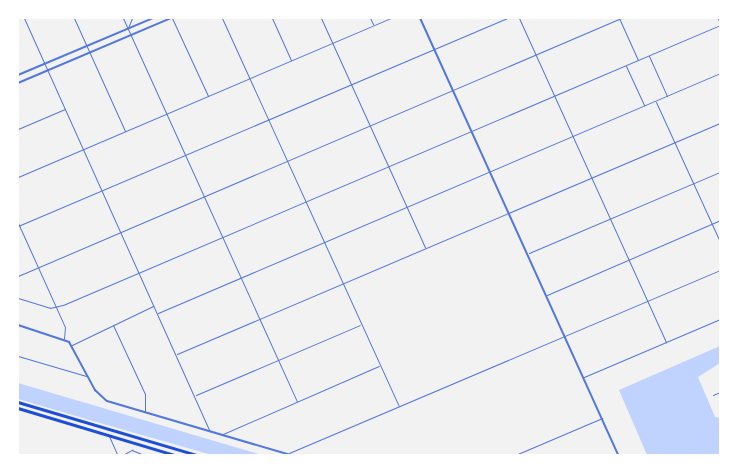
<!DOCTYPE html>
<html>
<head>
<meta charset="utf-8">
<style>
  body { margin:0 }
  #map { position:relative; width:738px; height:473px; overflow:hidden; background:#f2f2f2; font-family:"Archivo Narrow",sans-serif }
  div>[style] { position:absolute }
  .water>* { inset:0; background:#bfd3fe }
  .service>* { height:0.5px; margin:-0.25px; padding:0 0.25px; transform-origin:0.25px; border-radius:0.25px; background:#5277de }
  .minor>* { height:1px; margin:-0.5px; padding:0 0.5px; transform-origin:0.5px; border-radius:0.5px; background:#5277de }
  .tertiary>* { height:2px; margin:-1px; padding:0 1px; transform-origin:1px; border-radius:1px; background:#5277de }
  .trunk>* { height:2.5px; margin:-1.25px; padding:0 1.25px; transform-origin:1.25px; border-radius:1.25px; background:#1d4ed8 }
  span { translate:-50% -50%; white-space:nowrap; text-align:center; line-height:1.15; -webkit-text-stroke:4px #fff; paint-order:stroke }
  .frame { position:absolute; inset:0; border:19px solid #fff; pointer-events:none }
</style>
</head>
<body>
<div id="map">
  <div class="water">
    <i style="clip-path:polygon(720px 346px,720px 363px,698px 377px,715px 417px,720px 418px,720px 455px,647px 455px,619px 390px)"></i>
    <i style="clip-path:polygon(18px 383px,262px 455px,212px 455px,93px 421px,18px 399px)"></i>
  </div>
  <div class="service">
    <i style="left:121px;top:456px;width:13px;rotate:-29deg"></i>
    <i style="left:132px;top:450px;width:16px;rotate:22deg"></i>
  </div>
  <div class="minor">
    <i style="left:24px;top:18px;width:453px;rotate:65.8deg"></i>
    <i style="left:74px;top:18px;width:124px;rotate:65.7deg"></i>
    <i style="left:123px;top:18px;width:421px;rotate:65.6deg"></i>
    <i style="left:172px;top:18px;width:86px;rotate:65.2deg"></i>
    <i style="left:222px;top:18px;width:426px;rotate:65.5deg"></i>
    <i style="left:272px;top:18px;width:46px;rotate:65.7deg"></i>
    <i style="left:321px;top:18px;width:252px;rotate:65.6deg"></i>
    <i style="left:370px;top:18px;width:7px;rotate:63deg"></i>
    <i style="left:519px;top:18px;width:356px;rotate:65.6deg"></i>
    <i style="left:619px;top:18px;width:46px;rotate:65.7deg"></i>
    <i style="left:718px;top:18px;width:6px;rotate:72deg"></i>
    <i style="left:128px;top:28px;width:11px;rotate:-68deg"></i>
    <i style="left:649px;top:56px;width:44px;rotate:65.8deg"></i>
    <i style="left:626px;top:66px;width:43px;rotate:65.2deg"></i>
    <i style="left:656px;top:102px;width:154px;rotate:65.4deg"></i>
    <i style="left:18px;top:129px;width:51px;rotate:-23.1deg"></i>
    <i style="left:18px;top:177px;width:405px;rotate:-23.1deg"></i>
    <i style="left:18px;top:223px;width:114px;rotate:65.7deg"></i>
    <i style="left:65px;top:327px;width:12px;rotate:95deg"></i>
    <i style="left:18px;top:226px;width:531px;rotate:-23.04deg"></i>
    <i style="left:529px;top:253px;width:207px;rotate:-23deg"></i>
    <i style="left:18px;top:276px;width:656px;rotate:-23.16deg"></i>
    <i style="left:547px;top:295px;width:189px;rotate:-23.4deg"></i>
    <i style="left:18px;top:298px;width:34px;rotate:17deg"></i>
    <i style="left:50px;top:308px;width:13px;rotate:-13deg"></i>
    <i style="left:63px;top:305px;width:714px;rotate:-23.08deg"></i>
    <i style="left:158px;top:313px;width:611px;rotate:-23.12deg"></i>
    <i style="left:113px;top:325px;width:76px;rotate:65.1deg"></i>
    <i style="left:145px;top:394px;width:18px;rotate:90deg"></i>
    <i style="left:72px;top:345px;width:90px;rotate:-25.7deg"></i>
    <i style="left:177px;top:354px;width:590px;rotate:-23.05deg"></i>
    <i style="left:18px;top:356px;width:71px;rotate:16.4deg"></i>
    <i style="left:584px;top:377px;width:148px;rotate:-23.1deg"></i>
    <i style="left:196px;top:395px;width:178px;rotate:-23.1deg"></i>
    <i style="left:713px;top:395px;width:8px;rotate:-23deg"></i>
    <i style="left:223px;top:434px;width:170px;rotate:-23.6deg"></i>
    <i style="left:109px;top:436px;width:22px;rotate:66deg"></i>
    <i style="left:289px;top:453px;width:468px;rotate:-23deg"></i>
    <i style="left:18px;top:454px;width:2px;rotate:90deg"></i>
    <i style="left:513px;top:456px;width:97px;rotate:-23.1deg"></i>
  </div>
  <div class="tertiary">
    <i style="left:420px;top:18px;width:481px;rotate:65.6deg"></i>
    <i style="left:18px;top:75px;width:147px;rotate:-22.9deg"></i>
    <i style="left:18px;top:83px;width:166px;rotate:-23deg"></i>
    <i style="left:18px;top:325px;width:54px;rotate:18.4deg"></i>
    <i style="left:69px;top:342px;width:55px;rotate:61.6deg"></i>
    <i style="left:95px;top:390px;width:16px;rotate:43deg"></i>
    <i style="left:107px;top:401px;width:195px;rotate:16.4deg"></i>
  </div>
  <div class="trunk">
    <i style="left:18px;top:402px;width:190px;rotate:16.5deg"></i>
    <i style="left:18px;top:408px;width:167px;rotate:16.7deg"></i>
  </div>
  <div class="frame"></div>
</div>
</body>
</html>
